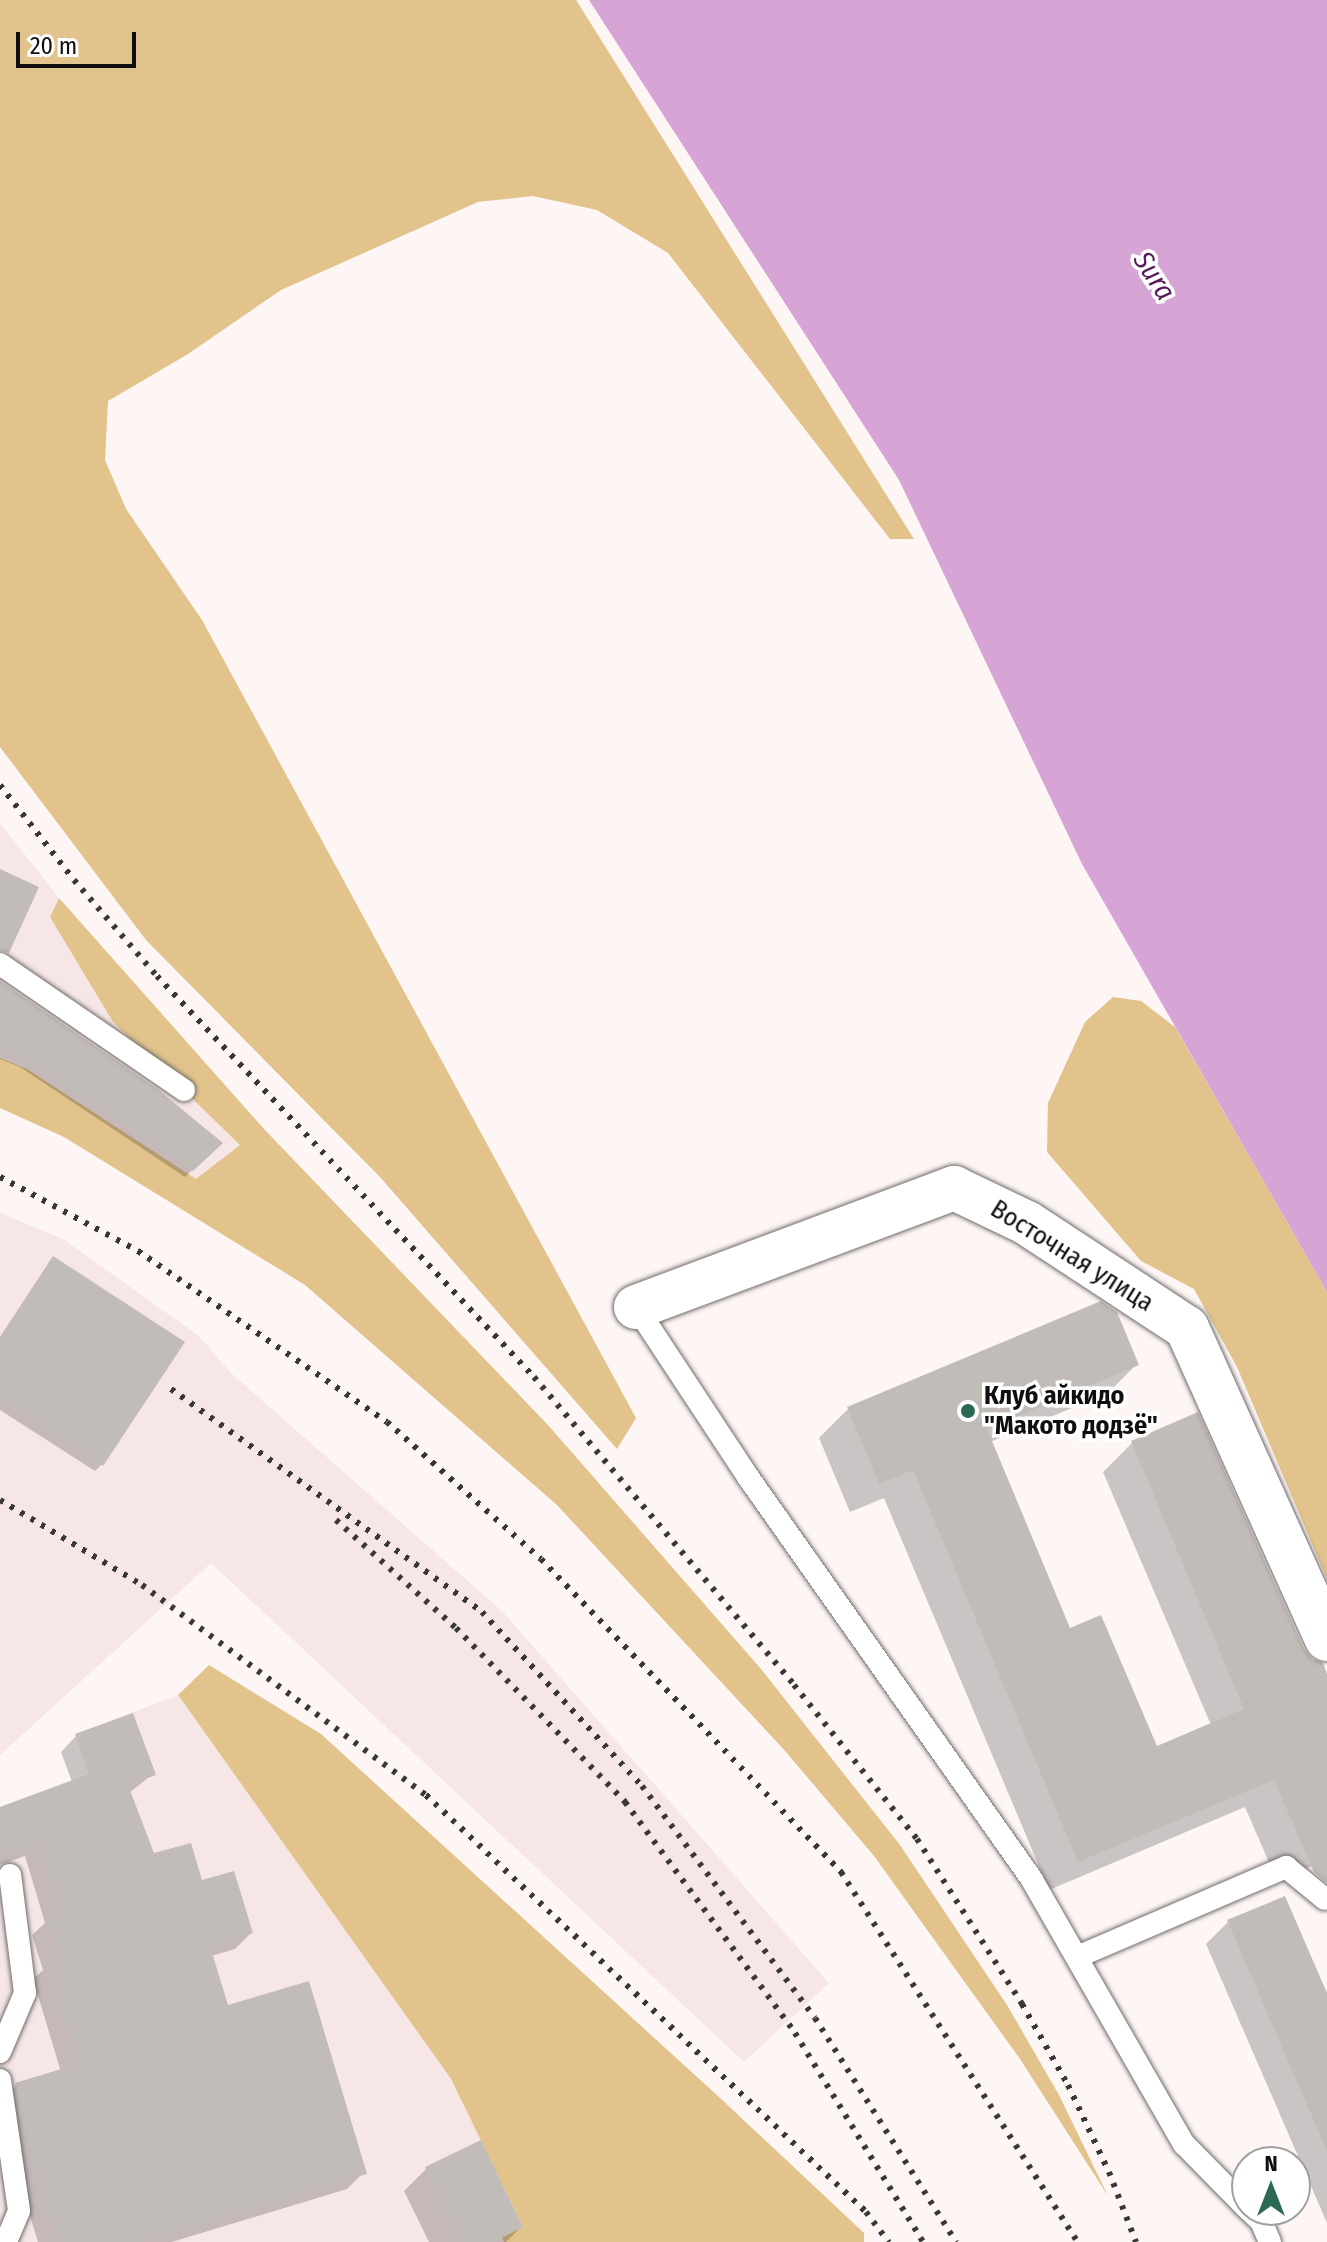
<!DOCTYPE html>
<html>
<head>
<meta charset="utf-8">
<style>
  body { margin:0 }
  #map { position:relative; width:1327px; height:2242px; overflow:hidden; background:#fdf6f5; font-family:"Fira Sans Condensed",sans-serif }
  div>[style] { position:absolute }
  .built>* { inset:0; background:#f6e7e6 }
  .green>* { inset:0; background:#e1c38b }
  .water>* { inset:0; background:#d7a4d6 }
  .shadow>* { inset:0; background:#0003 }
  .building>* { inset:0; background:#c2bcb9 }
  .roads { filter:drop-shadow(0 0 2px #716b6a) drop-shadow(0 0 2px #716b6a) }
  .service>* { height:22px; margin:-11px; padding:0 11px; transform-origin:11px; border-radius:11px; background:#fff }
  .minor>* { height:44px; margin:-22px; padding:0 22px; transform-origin:22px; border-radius:22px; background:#fff }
  .rail>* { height:6px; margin-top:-3px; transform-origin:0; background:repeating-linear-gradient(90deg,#393636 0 4px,transparent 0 12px) }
  .dots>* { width:22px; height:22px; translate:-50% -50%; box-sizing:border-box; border:4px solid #fff; border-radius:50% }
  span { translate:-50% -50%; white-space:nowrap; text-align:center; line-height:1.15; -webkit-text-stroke:7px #fff; paint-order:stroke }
  .street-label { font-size:26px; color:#100e0e }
  .poi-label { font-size:26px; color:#100e0e; font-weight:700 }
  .left { translate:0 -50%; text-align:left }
  .water-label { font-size:28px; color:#571c59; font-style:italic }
  .north { position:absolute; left:1231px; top:2146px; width:80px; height:80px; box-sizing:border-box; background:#fff; border:2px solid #9f9f9f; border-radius:50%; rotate:0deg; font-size:22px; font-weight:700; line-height:32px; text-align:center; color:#100e0e }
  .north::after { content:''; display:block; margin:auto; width:28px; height:36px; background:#2c6a57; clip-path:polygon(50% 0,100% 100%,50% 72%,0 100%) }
  .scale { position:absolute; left:16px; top:32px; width:120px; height:36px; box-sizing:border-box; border:4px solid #100e0e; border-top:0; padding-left:10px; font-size:24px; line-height:28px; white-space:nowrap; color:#100e0e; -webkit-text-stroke:6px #fff; paint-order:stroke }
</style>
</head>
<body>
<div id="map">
  <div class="built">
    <i style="clip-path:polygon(0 823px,59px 898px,50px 917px,113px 1022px,240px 1145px,196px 1180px,27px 1069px,0 1058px)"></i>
    <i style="clip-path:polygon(0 1213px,63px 1239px,199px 1336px,231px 1373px,503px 1612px,829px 1983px,744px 2062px,211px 1563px,0 1755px)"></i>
    <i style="clip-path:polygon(178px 1695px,451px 2079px,523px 2227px,503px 2237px,504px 2242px,0 2242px,0 1807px,89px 1774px,75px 1734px)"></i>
  </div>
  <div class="green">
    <i style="clip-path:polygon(0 0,576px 0,914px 539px,890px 539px,668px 253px,597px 210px,533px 196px,478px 202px,281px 290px,188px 354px,108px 401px,105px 460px,126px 509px,202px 620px,636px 1418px,617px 1449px,380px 1177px,146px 940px,0 747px)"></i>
    <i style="clip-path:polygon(59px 898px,264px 1129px,548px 1425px,761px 1669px,900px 1845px,1007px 2005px,1059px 2095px,1108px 2196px,1020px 2059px,874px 1856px,786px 1752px,557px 1505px,305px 1285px,64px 1137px,0 1108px,0 1058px,27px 1069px,196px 1179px,240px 1145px,113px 1022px,50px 917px)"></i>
    <i style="clip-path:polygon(1113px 997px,1141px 1001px,1175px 1027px,1327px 1292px,1327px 1579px,1237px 1367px,1194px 1289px,1141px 1261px,1047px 1152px,1048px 1103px,1085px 1022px)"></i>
    <i style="clip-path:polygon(209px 1665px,321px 1734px,719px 2097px,864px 2233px,864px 2242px,504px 2242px,502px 2237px,523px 2227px,451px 2079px,178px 1695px)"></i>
  </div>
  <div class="water">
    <i style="clip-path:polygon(589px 0,1327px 0,1327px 1292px,1082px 864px,899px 480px)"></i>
  </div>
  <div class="shadow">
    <i style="clip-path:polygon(0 983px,220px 1143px,185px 1177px,20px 1067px,0 1059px)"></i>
    <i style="clip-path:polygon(53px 1259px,102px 1464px,95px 1471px,0 1410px,0 1337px)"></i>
    <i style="clip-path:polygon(1137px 1364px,1108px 1393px,990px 1442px,1069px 1631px,1156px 1748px,1211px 1725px,1103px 1472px,1132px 1443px,1197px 1415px,1302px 1650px,1327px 1679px,1327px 1860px,1277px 1881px,1245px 1807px,1049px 1890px,884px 1498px,850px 1512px,819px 1438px,848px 1409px)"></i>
    <i style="clip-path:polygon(76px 1736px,153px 1774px,129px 1793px,153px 1856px,201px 1883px,251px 1933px,235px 1949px,211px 1956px,227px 2008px,362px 2174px,347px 2189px,172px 2242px,38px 2242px,4px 2131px,0 2101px,16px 2085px,61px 2072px,33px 1979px,43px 1970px,32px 1935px,45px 1923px,25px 1856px,0 1865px,0 1809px,72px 1782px,61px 1752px)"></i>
    <i style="clip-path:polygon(1228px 1922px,1327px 1998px,1327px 2223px,1206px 1944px)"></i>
    <i style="clip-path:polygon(426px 2169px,521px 2227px,506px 2242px,429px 2242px,404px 2191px)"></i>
  </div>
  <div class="building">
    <i style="clip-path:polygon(0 869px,39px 887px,9px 953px,0 950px)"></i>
    <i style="clip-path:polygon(0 981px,156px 1088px,223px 1143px,193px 1171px,27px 1061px,0 1050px)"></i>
    <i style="clip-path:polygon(53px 1256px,185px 1342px,103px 1466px,0 1398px,0 1337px)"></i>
    <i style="clip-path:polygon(1101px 1301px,1117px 1312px,1139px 1365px,987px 1429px,1070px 1628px,1101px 1615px,1157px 1746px,1244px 1709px,1131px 1441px,1198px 1412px,1304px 1649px,1312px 1659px,1323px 1663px,1327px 1674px,1327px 1883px,1314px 1872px,1274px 1780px,1078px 1862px,913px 1470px,879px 1484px,847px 1407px)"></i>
    <i style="clip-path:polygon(133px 1713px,156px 1775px,128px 1785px,154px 1853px,191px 1843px,202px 1880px,234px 1871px,253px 1933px,210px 1946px,228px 2005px,309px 1981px,367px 2174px,140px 2242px,58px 2242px,19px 2114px,15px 2083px,78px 2064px,48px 1962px,59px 1959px,47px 1918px,62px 1913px,40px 1842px,0 1857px,0 1807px,89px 1774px,75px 1734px)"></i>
    <i style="clip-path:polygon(1285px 1896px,1327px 1993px,1327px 2151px,1227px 1920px)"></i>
    <i style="clip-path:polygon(481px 2140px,523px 2227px,493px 2242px,462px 2242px,425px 2167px)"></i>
  </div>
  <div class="roads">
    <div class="service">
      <i style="left:0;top:964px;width:223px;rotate:34.4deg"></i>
      <i style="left:636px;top:1307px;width:204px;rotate:56.6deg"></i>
      <i style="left:748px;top:1477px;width:493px;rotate:54.8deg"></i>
      <i style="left:1032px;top:1880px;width:305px;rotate:60.1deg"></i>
      <i style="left:1184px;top:2144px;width:90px;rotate:45.5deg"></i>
      <i style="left:1077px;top:1957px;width:228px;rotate:-23.3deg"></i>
      <i style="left:1286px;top:1867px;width:50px;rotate:39.4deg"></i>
      <i style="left:0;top:2052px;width:64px;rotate:-67deg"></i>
      <i style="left:25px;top:1993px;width:119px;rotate:-97.2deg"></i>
      <i style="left:0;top:2080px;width:132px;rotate:81.7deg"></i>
      <i style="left:19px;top:2211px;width:34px;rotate:113deg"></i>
      <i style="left:1249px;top:2210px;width:16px;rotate:43deg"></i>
      <i style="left:1261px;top:2221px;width:23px;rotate:67deg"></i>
    </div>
    <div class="minor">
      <i style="left:636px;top:1307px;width:340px;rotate:-20.5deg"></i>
      <i style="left:954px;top:1188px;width:81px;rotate:25.6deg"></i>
      <i style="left:1027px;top:1223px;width:191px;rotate:33.3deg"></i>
      <i style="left:1187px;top:1328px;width:341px;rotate:65.8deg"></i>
    </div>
  </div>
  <div class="rail">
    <i style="left:0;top:785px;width:120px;rotate:52.1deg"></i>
    <i style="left:74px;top:880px;width:127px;rotate:49.2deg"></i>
    <i style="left:157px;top:976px;width:550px;rotate:46.77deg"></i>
    <i style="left:534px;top:1377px;width:403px;rotate:49.8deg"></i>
    <i style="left:794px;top:1685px;width:197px;rotate:51.4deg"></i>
    <i style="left:917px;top:1839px;width:196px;rotate:57.5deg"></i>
    <i style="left:1022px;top:2004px;width:93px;rotate:60.4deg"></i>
    <i style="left:1068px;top:2085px;width:96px;rotate:64.8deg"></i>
    <i style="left:1109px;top:2172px;width:75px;rotate:68.9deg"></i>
    <i style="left:0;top:1177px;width:157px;rotate:28.2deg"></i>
    <i style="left:138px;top:1251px;width:302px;rotate:34.5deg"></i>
    <i style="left:387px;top:1422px;width:206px;rotate:41.7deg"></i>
    <i style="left:541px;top:1559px;width:434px;rotate:46.2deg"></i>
    <i style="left:841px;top:1872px;width:439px;rotate:57.4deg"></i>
    <i style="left:171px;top:1389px;width:383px;rotate:35.6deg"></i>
    <i style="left:482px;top:1612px;width:236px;rotate:47.4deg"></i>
    <i style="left:642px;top:1786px;width:289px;rotate:53.3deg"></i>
    <i style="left:815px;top:2018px;width:265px;rotate:57.8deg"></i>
    <i style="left:0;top:1500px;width:165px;rotate:30.9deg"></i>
    <i style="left:142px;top:1585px;width:353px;rotate:36.5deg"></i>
    <i style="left:426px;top:1795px;width:606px;rotate:43.46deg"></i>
    <i style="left:866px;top:2212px;width:38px;rotate:53deg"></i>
    <i style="left:336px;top:1520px;width:161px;rotate:42deg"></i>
    <i style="left:456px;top:1628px;width:243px;rotate:45.8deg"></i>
    <i style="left:625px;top:1802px;width:287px;rotate:53.6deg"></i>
    <i style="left:795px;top:2033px;width:245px;rotate:58.5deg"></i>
  </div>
  <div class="dots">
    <i style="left:968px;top:1411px;background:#2c6a57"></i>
  </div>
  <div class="street-label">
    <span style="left:1072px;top:1256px;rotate:32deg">Восточная улица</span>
  </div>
  <div class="poi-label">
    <span class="left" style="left:984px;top:1411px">Клуб айкидо<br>"Макото додзё"</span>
  </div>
  <div class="water-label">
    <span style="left:1154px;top:276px;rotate:57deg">Sura</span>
  </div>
  <div class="north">N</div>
  <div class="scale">20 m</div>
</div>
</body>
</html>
